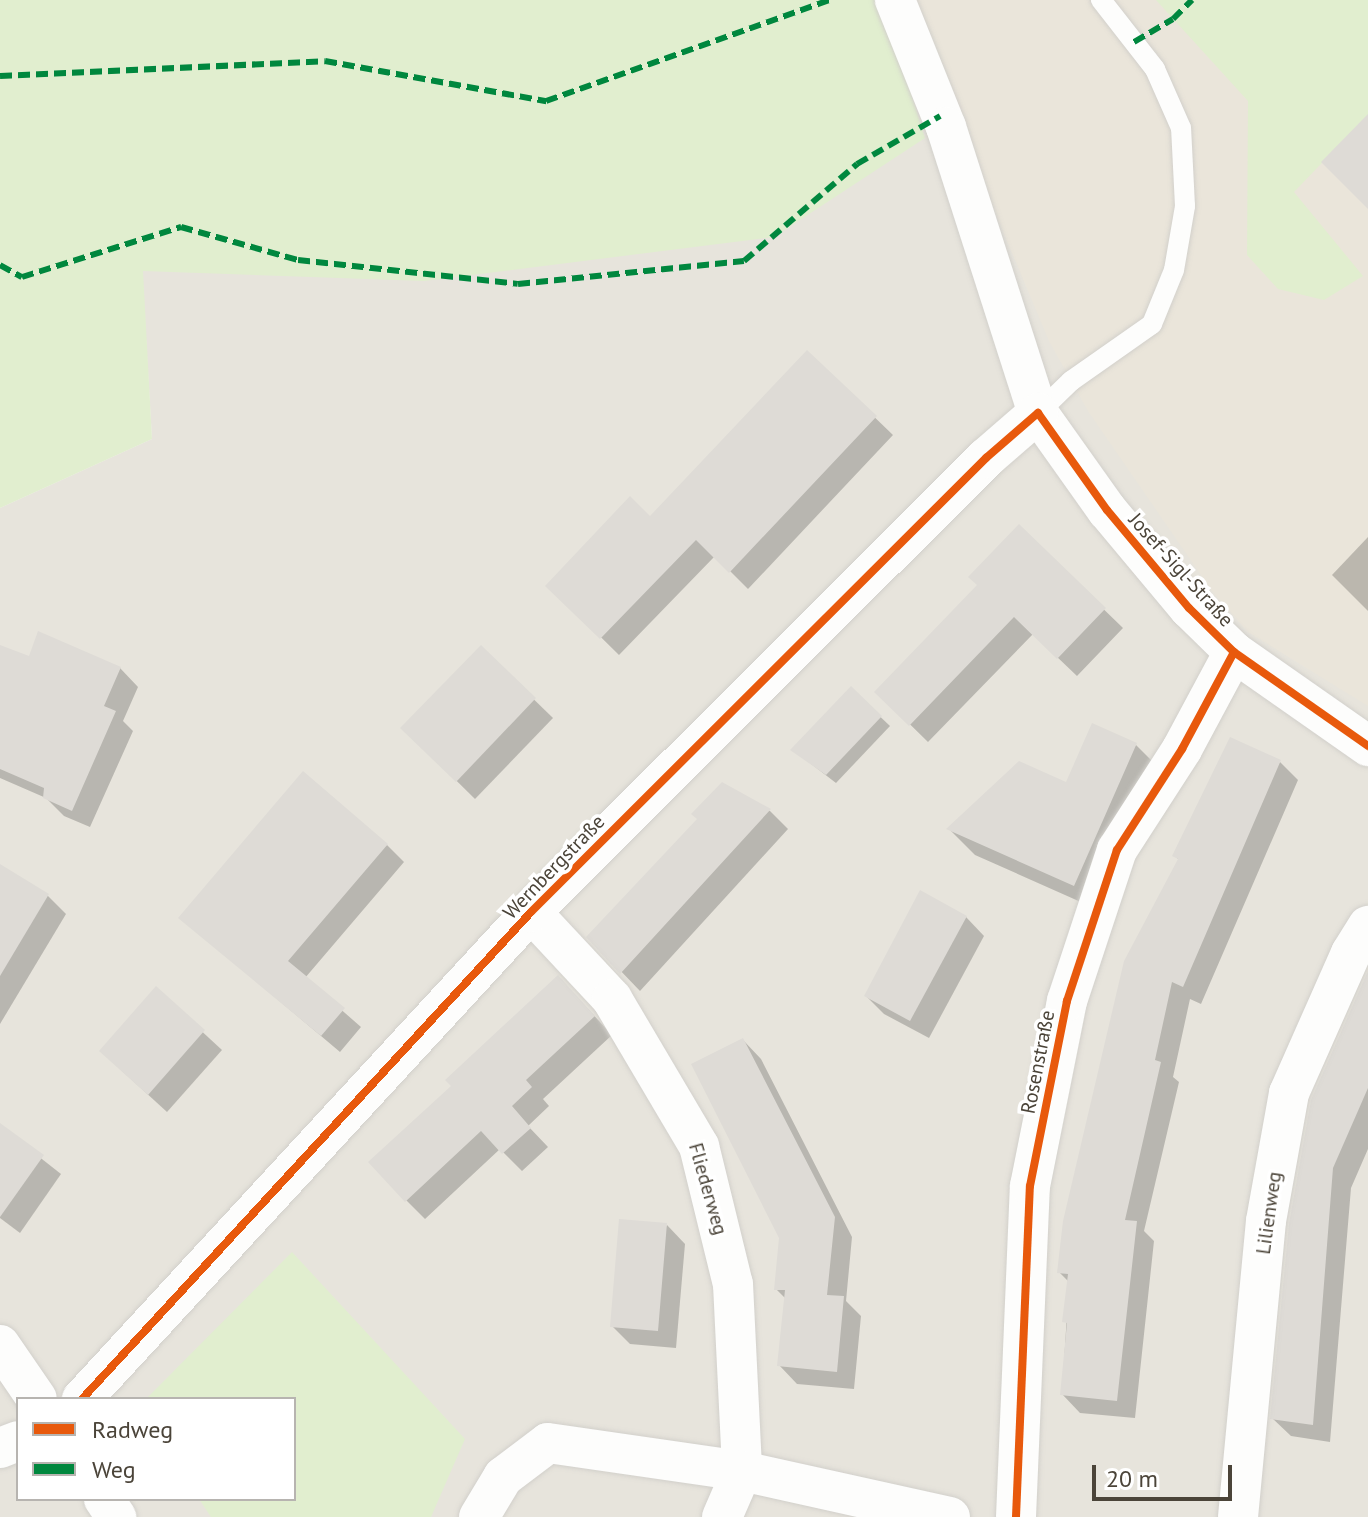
<!DOCTYPE html>
<html>
<head>
<meta charset="utf-8">
<style>
  body { margin:0 }
  #map { position:relative; width:1368px; height:1517px; overflow:hidden; background:#f4f2ee; font-family:"PT Sans",sans-serif }
  div>[style] { position:absolute }
  .residential>* { inset:0; background:#e7e4dc }
  .education>* { inset:0; background:#eae5da }
  .green>* { inset:0; background:#e1eecf }
  .shadow>* { inset:0; background:#0003 }
  .building>* { inset:0; background:#dedbd6 }
  .roads { filter:drop-shadow(0 0 2px #d2d0cb) drop-shadow(0 0 2px #d2d0cb) }
  .lane>* { height:20px; margin:-10px; padding:0 10px; transform-origin:10px; border-radius:10px; background:#fdfdfc }
  .street>* { height:40px; margin:-20px; padding:0 20px; transform-origin:20px; border-radius:20px; background:#fdfdfc }
  .quiet>* { height:6px; margin-top:-3px; transform-origin:0; background:repeating-linear-gradient(90deg,#00873e 0 12px,transparent 0 18px) }
  .cycleway>* { height:8px; margin:-4px; padding:0 4px; transform-origin:4px; border-radius:4px; background:#e8590c }
  span { translate:-50% -50%; white-space:nowrap; text-align:center; line-height:1.15; -webkit-text-stroke:7px #fff; paint-order:stroke }
  .street-label { font-size:20px; color:#4b4439 }
  .legend { position:absolute; left:16px; top:1397px; width:280px; height:104px; box-sizing:border-box; background:#fff; border:2px solid #b7b4b0; margin:0; padding:10px 14px; list-style:none; font-size:24px; color:#4b4439 }
  .legend li { display:flex; align-items:center; gap:16px; height:40px }
  .legend b { width:40px; border:2px solid #b7b4b0 }
  .scale { position:absolute; left:1092px; top:1465px; width:140px; height:36px; box-sizing:border-box; border:4px solid #4b4439; border-top:0; padding-left:10px; font-size:24px; line-height:28px; white-space:nowrap; color:#4b4439; -webkit-text-stroke:6px #fff; paint-order:stroke }
</style>
</head>
<body>
<div id="map">
  <div class="residential">
    <i style="clip-path:polygon(evenodd,730px 0,1368px 0,1368px 1517px,0 1517px,0 508px,152px 439px,142px 271px,730px 0,18px 1399px,294px 1399px,294px 1499px,18px 1499px,18px 1399px)"></i>
  </div>
  <div class="education">
    <i style="clip-path:polygon(916px 0,1156px 0,1260px 104px,1293px 192px,1368px 115px,1368px 706px,1248px 632px,1212px 591px,1088px 411px,1049px 341px,958px 124px)"></i>
  </div>
  <div class="green">
    <i style="clip-path:polygon(0 0,882px 0,925px 138px,774px 237px,424px 281px,143px 271px,152px 439px,0 508px)"></i>
    <i style="clip-path:polygon(1156px 0,1368px 0,1368px 115px,1294px 192px,1363px 276px,1324px 300px,1278px 289px,1247px 255px,1248px 101px)"></i>
    <i style="clip-path:polygon(292px 1252px,465px 1439px,431px 1517px,211px 1517px,199px 1499px,294px 1499px,294px 1399px,146px 1399px)"></i>
  </div>
  <div class="shadow">
    <i style="clip-path:polygon(808px 353px,893px 435px,748px 589px,715px 556px,619px 655px,548px 585px,650px 519px)"></i>
    <i style="clip-path:polygon(1019px 527px,1123px 628px,1077px 676px,1033px 634px,928px 742px,877px 692px,979px 585px)"></i>
    <i style="clip-path:polygon(1368px 537px,1368px 611px,1332px 575px)"></i>
    <i style="clip-path:polygon(0 648px,30px 658px,120px 668px,138px 687px,123px 721px,133px 731px,90px 827px,64px 816px,46px 798px,0 778px)"></i>
    <i style="clip-path:polygon(481px 648px,553px 718px,475px 799px,403px 728px)"></i>
    <i style="clip-path:polygon(851px 689px,890px 726px,836px 783px,793px 750px)"></i>
    <i style="clip-path:polygon(1136px 745px,1163px 772px,1101px 911px,975px 855px,949px 829px,1067px 784px)"></i>
    <i style="clip-path:polygon(1280px 762px,1298px 780px,1201px 1004px,1190px 999px,1173px 1077px,1179px 1082px,1144px 1231px,1154px 1241px,1135px 1418px,1080px 1413px,1062px 1394px,1069px 1282px,1059px 1272px,1179px 860px,1175px 856px)"></i>
    <i style="clip-path:polygon(722px 785px,770px 811px,788px 829px,640px 991px,588px 937px,699px 819px)"></i>
    <i style="clip-path:polygon(387px 845px,404px 862px,305px 978px,361px 1027px,340px 1052px,181px 918px)"></i>
    <i style="clip-path:polygon(0 867px,48px 896px,66px 914px,0 1024px)"></i>
    <i style="clip-path:polygon(966px 917px,984px 936px,929px 1038px,884px 1014px,866px 996px)"></i>
    <i style="clip-path:polygon(1368px 976px,1368px 1149px,1351px 1188px,1330px 1442px,1291px 1436px,1272px 1418px)"></i>
    <i style="clip-path:polygon(156px 989px,222px 1050px,167px 1112px,120px 1069px)"></i>
    <i style="clip-path:polygon(576px 996px,612px 1035px,543px 1099px,549px 1106px,528px 1126px,548px 1147px,522px 1171px,500px 1149px,425px 1219px,406px 1200px)"></i>
    <i style="clip-path:polygon(743px 1040px,761px 1059px,852px 1237px,846px 1301px,861px 1316px,854px 1389px,797px 1384px,779px 1365px,786px 1299px,776px 1289px,781px 1237px)"></i>
    <i style="clip-path:polygon(0 1126px,61px 1174px,20px 1233px,0 1218px)"></i>
    <i style="clip-path:polygon(667px 1225px,685px 1244px,676px 1348px,630px 1344px,612px 1326px)"></i>
  </div>
  <div class="building">
    <i style="clip-path:polygon(1368px 114px,1368px 209px,1321px 162px)"></i>
    <i style="clip-path:polygon(807px 350px,877px 416px,729px 573px,696px 540px,600px 639px,545px 586px,630px 496px,650px 516px)"></i>
    <i style="clip-path:polygon(1019px 524px,1106px 608px,1057px 659px,1014px 617px,909px 726px,874px 692px,977px 585px,968px 577px)"></i>
    <i style="clip-path:polygon(38px 631px,121px 667px,104px 706px,116px 711px,72px 811px,43px 798px,44px 788px,0 769px,0 645px,29px 656px)"></i>
    <i style="clip-path:polygon(481px 645px,536px 698px,456px 782px,400px 728px)"></i>
    <i style="clip-path:polygon(851px 686px,882px 716px,826px 775px,790px 750px)"></i>
    <i style="clip-path:polygon(1092px 723px,1137px 743px,1074px 886px,946px 829px,1019px 761px,1066px 782px)"></i>
    <i style="clip-path:polygon(1230px 737px,1281px 760px,1183px 987px,1172px 982px,1155px 1060px,1161px 1062px,1125px 1220px,1137px 1221px,1117px 1401px,1060px 1395px,1067px 1323px,1062px 1322px,1068px 1274px,1057px 1273px,1063px 1221px,1124px 961px,1178px 859px,1172px 856px)"></i>
    <i style="clip-path:polygon(303px 771px,388px 844px,288px 961px,345px 1008px,321px 1036px,178px 918px)"></i>
    <i style="clip-path:polygon(722px 782px,771px 809px,620px 974px,586px 937px,697px 819px,691px 814px)"></i>
    <i style="clip-path:polygon(0 864px,49px 894px,0 976px)"></i>
    <i style="clip-path:polygon(920px 890px,967px 916px,910px 1021px,864px 996px)"></i>
    <i style="clip-path:polygon(1368px 971px,1368px 1088px,1333px 1168px,1313px 1425px,1270px 1419px,1289px 1224px,1311px 1100px)"></i>
    <i style="clip-path:polygon(558px 975px,595px 1016px,526px 1080px,532px 1087px,512px 1106px,531px 1128px,502px 1154px,481px 1131px,405px 1202px,368px 1162px,451px 1086px,445px 1080px)"></i>
    <i style="clip-path:polygon(156px 986px,205px 1030px,148px 1095px,99px 1051px)"></i>
    <i style="clip-path:polygon(743px 1038px,835px 1217px,827px 1295px,844px 1296px,837px 1372px,777px 1366px,785px 1290px,774px 1290px,779px 1238px,691px 1064px)"></i>
    <i style="clip-path:polygon(0 1123px,44px 1155px,0 1217px)"></i>
    <i style="clip-path:polygon(619px 1219px,667px 1223px,658px 1331px,610px 1327px)"></i>
  </div>
  <div class="roads">
    <div class="lane">
      <i style="left:1038px;top:413px;width:46px;rotate:-44.1deg"></i>
      <i style="left:1071px;top:381px;width:99px;rotate:-35.1deg"></i>
      <i style="left:1152px;top:324px;width:58px;rotate:-67.8deg"></i>
      <i style="left:1174px;top:270px;width:65px;rotate:-80.2deg"></i>
      <i style="left:1185px;top:206px;width:78px;rotate:-92.9deg"></i>
      <i style="left:1181px;top:128px;width:64px;rotate:-113.8deg"></i>
      <i style="left:1155px;top:69px;width:88px;rotate:-128deg"></i>
    </div>
    <div class="street">
      <i style="left:895px;top:0;width:137px;rotate:68.1deg"></i>
      <i style="left:946px;top:127px;width:300px;rotate:72.2deg"></i>
      <i style="left:1038px;top:413px;width:119px;rotate:54.6deg"></i>
      <i style="left:1107px;top:510px;width:128px;rotate:50.1deg"></i>
      <i style="left:1189px;top:608px;width:63px;rotate:44.4deg"></i>
      <i style="left:1234px;top:652px;width:164px;rotate:35deg"></i>
      <i style="left:531px;top:912px;width:119px;rotate:47deg"></i>
      <i style="left:612px;top:999px;width:171px;rotate:59.4deg"></i>
      <i style="left:699px;top:1146px;width:142px;rotate:76.2deg"></i>
      <i style="left:733px;top:1284px;width:187px;rotate:87.2deg"></i>
      <i style="left:742px;top:1471px;width:50px;rotate:113.5deg"></i>
      <i style="left:0;top:1345px;width:65px;rotate:55.6deg"></i>
      <i style="left:82px;top:1399px;width:662px;rotate:-47.32deg"></i>
      <i style="left:531px;top:912px;width:643px;rotate:-44.94deg"></i>
      <i style="left:986px;top:458px;width:69px;rotate:-40.9deg"></i>
      <i style="left:0;top:1448px;width:19px;rotate:-21deg"></i>
      <i style="left:104px;top:1499px;width:22px;rotate:56deg"></i>
      <i style="left:479px;top:1517px;width:47px;rotate:-59deg"></i>
      <i style="left:503px;top:1477px;width:56px;rotate:-37.1deg"></i>
      <i style="left:548px;top:1443px;width:196px;rotate:8.2deg"></i>
      <i style="left:742px;top:1471px;width:213px;rotate:12.5deg"></i>
      <i style="left:1016px;top:1517px;width:331px;rotate:-87.6deg"></i>
      <i style="left:1030px;top:1186px;width:189px;rotate:-78.7deg"></i>
      <i style="left:1067px;top:1001px;width:159px;rotate:-71.7deg"></i>
      <i style="left:1117px;top:850px;width:120px;rotate:-57.2deg"></i>
      <i style="left:1182px;top:749px;width:110px;rotate:-61.8deg"></i>
      <i style="left:1238px;top:1517px;width:297px;rotate:-84.6deg"></i>
      <i style="left:1266px;top:1221px;width:130px;rotate:-79.8deg"></i>
      <i style="left:1289px;top:1093px;width:153px;rotate:-66.1deg"></i>
      <i style="left:1351px;top:953px;width:32px;rotate:-58deg"></i>
    </div>
  </div>
  <div class="quiet">
    <i style="left:1134px;top:42px;width:45px;rotate:-30.5deg"></i>
    <i style="left:1173px;top:19px;width:27px;rotate:-45deg"></i>
    <i style="left:0;top:76px;width:325px;rotate:-2.6deg"></i>
    <i style="left:325px;top:61px;width:225px;rotate:10.3deg"></i>
    <i style="left:546px;top:101px;width:301px;rotate:-19.6deg"></i>
    <i style="left:0;top:265px;width:25px;rotate:29deg"></i>
    <i style="left:22px;top:277px;width:167px;rotate:-17.5deg"></i>
    <i style="left:181px;top:227px;width:122px;rotate:15.8deg"></i>
    <i style="left:298px;top:260px;width:221px;rotate:6.2deg"></i>
    <i style="left:518px;top:284px;width:227px;rotate:-5.8deg"></i>
    <i style="left:744px;top:261px;width:149px;rotate:-40.6deg"></i>
    <i style="left:857px;top:164px;width:96px;rotate:-30deg"></i>
  </div>
  <div class="cycleway">
    <i style="left:82px;top:1399px;width:662px;rotate:-47.32deg"></i>
    <i style="left:531px;top:912px;width:643px;rotate:-44.94deg"></i>
    <i style="left:986px;top:458px;width:69px;rotate:-40.9deg"></i>
    <i style="left:1038px;top:413px;width:119px;rotate:54.6deg"></i>
    <i style="left:1107px;top:510px;width:128px;rotate:50.1deg"></i>
    <i style="left:1189px;top:608px;width:63px;rotate:44.4deg"></i>
    <i style="left:1234px;top:652px;width:164px;rotate:35deg"></i>
    <i style="left:1016px;top:1517px;width:331px;rotate:-87.6deg"></i>
    <i style="left:1030px;top:1186px;width:189px;rotate:-78.7deg"></i>
    <i style="left:1067px;top:1001px;width:159px;rotate:-71.7deg"></i>
    <i style="left:1117px;top:850px;width:120px;rotate:-57.2deg"></i>
    <i style="left:1182px;top:749px;width:110px;rotate:-61.8deg"></i>
  </div>
  <div class="street-label">
    <span style="left:1181px;top:570px;rotate:48deg">Josef-Sigl-Straße</span>
    <span style="left:554px;top:867px;rotate:-46deg">Wernbergstraße</span>
    <span style="left:1038px;top:1062px;rotate:-79deg">Rosenstraße</span>
    <span style="left:708px;top:1189px;rotate:74deg">Fliederweg</span>
    <span style="left:1269px;top:1213px;rotate:-82deg">Lilienweg</span>
  </div>
  <ul class="legend">
  <li><b style="height:10px;background:#e8590c"></b>Radweg</li>
  <li><b style="height:10px;background:#00873e"></b>Weg</li>
  </ul>
  <div class="scale">20 m</div>
</div>
</body>
</html>
